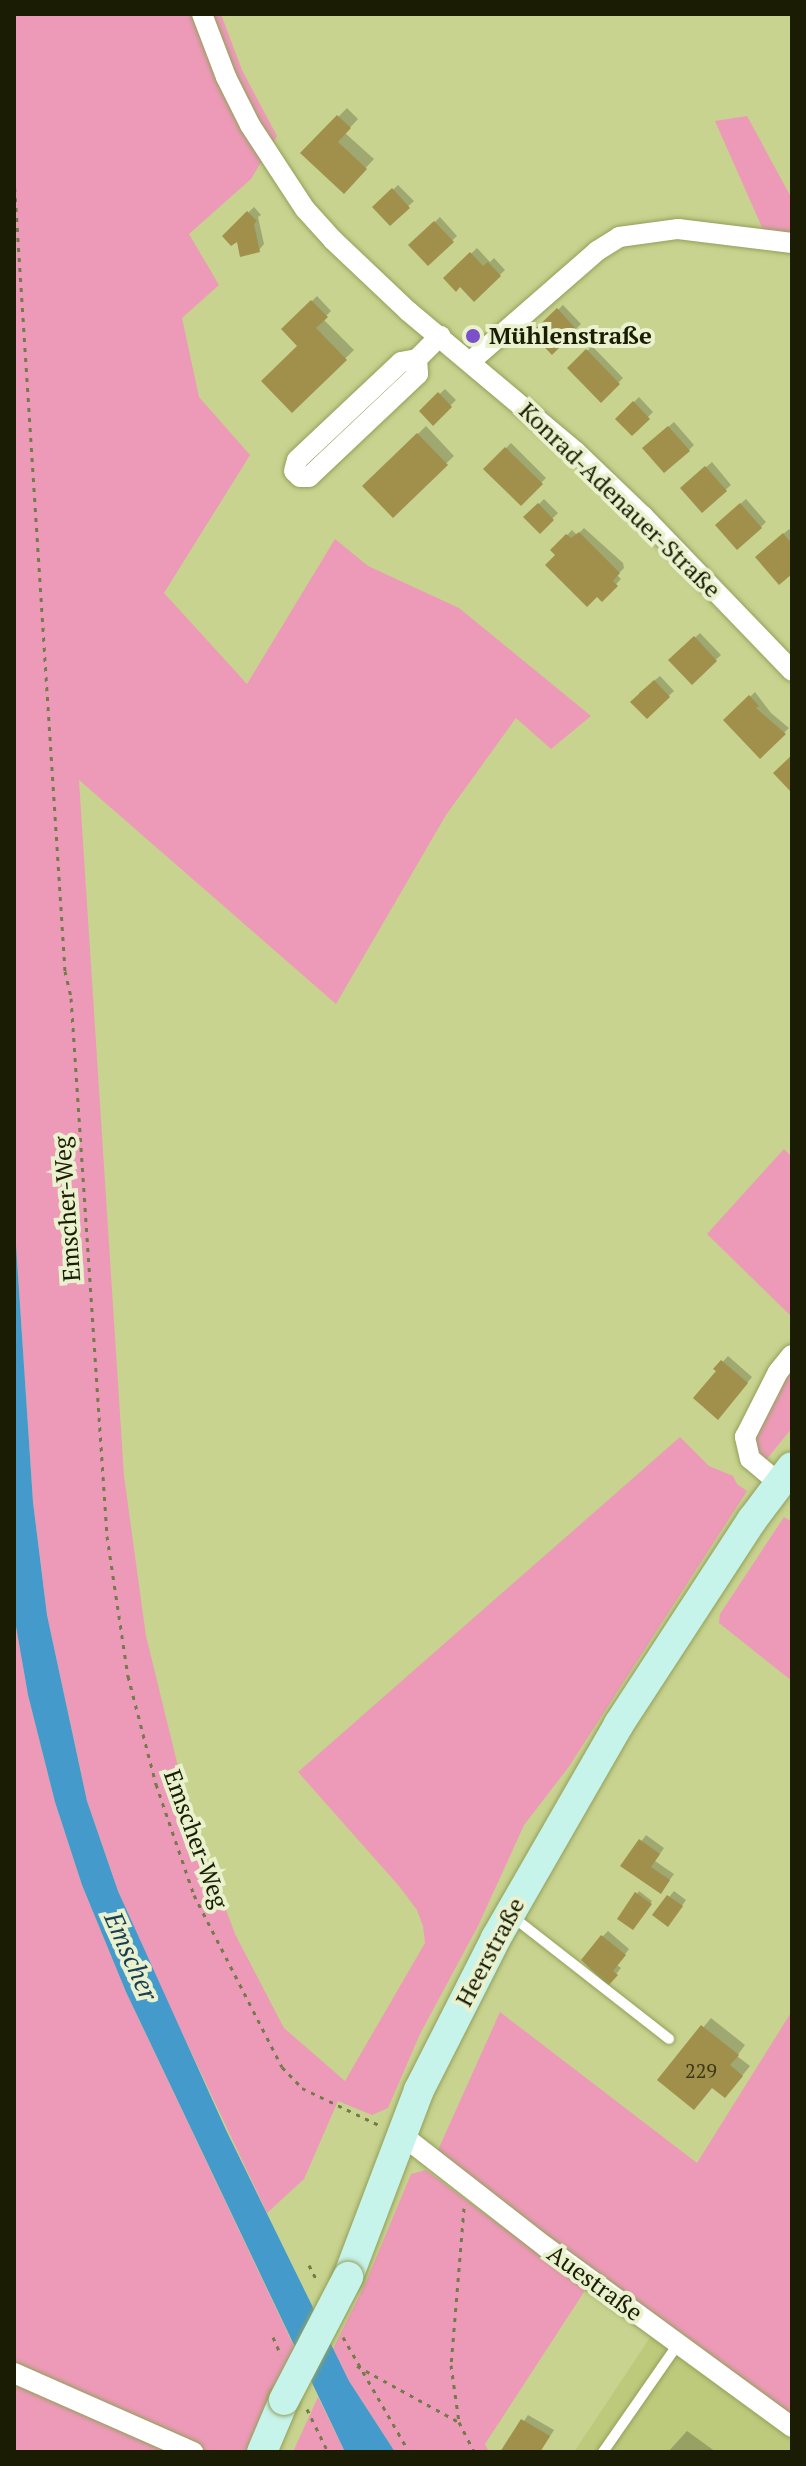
<!DOCTYPE html>
<html>
<head>
<meta charset="utf-8">
<style>
  body { margin:0 }
  #map { position:relative; width:806px; height:2466px; overflow:hidden; background:#c7d38e; font-family:"PT Serif",serif }
  div>[style] { position:absolute }
  .built>* { inset:0; background:#bdca7c }
  .green>* { inset:0; background:#ed9ab8 }
  .water>* { inset:0; background:#449bcb }
  .shadow>* { inset:0; background:#0003 }
  .building>* { inset:0; background:#a0904b }
  .path>* { height:3px; margin-top:-1.5px; transform-origin:0; background:repeating-linear-gradient(90deg,#747b4b 0 4px,transparent 0 10px) }
  .roads { filter:drop-shadow(0 0 2px #949f5b) drop-shadow(0 0 2px #949f5b) }
  .lane>* { height:10px; margin:-5px; padding:0 5px; transform-origin:5px; border-radius:5px; background:#fff }
  .street>* { height:20px; margin:-10px; padding:0 10px; transform-origin:10px; border-radius:10px; background:#fff }
  .secondary>* { height:30px; margin:-15px; padding:0 15px; transform-origin:15px; border-radius:15px; background:#c6f3ea }
  .bridges { filter:drop-shadow(0 0 2px #949f5b) drop-shadow(0 0 2px #949f5b) }
  .secondary-bridge>* { height:30px; margin:-15px; padding:0 15px; transform-origin:15px; border-radius:15px; background:#c6f3ea }
  .dots>* { width:22px; height:22px; translate:-50% -50%; box-sizing:border-box; border:4px solid #eaf1ce; border-radius:50% }
  span { translate:-50% -50%; white-space:nowrap; text-align:center; line-height:1.15; -webkit-text-stroke:8px #eaf1ce; paint-order:stroke }
  .number-label { font-size:20px; color:#3c3a15 }
  .number-label span { -webkit-text-stroke-width:0 }
  .poi-label { font-size:24px; color:#1a1d03; font-weight:700 }
  .left { translate:0 -50%; text-align:left }
  .street-label { font-size:24px; color:#1a1d03 }
  .water-label { font-size:26px; color:#183d52; font-style:italic }
  .frame { position:absolute; inset:0; border:16px solid #1a1d03; pointer-events:none }
</style>
</head>
<body>
<div id="map">
  <div class="built">
    <i style="clip-path:polygon(655px 2330px,792px 2430px,792px 2452px,574px 2452px)"></i>
  </div>
  <div class="green">
    <i style="clip-path:polygon(14px 14px,221px 14px,242px 70px,277px 136px,251px 179px,189px 234px,219px 285px,182px 318px,199px 397px,250px 455px,164px 593px,247px 684px,335px 539px,368px 566px,459px 608px,591px 716px,551px 749px,516px 718px,446px 815px,336px 1004px,79px 780px,124px 1476px,146px 1636px,188px 1807px,235px 1934px,284px 2028px,345px 2081px,425px 1943px,423px 1926px,417px 1910px,399px 1886px,298px 1772px,680px 1437px,709px 1466px,733px 1476px,737px 1484px,747px 1491px,568px 1768px,524px 1825px,478px 1926px,420px 2034px,388px 2108px,372px 2115px,338px 2101px,304px 2179px,267px 2213px,152px 1969px,118px 1891px,87px 1801px,47px 1615px,33px 1502px,14px 1214px)"></i>
    <i style="clip-path:polygon(747px 116px,792px 199px,792px 237px,765px 234px,715px 121px)"></i>
    <i style="clip-path:polygon(784px 1149px,792px 1157px,792px 1317px,707px 1234px)"></i>
    <i style="clip-path:polygon(792px 1364px,792px 1428px,766px 1460px,756px 1448px,753px 1433px)"></i>
    <i style="clip-path:polygon(784px 1517px,792px 1522px,792px 1681px,719px 1623px,720px 1614px)"></i>
    <i style="clip-path:polygon(14px 1615px,28px 1695px,55px 1802px,82px 1885px,126px 1992px,300px 2359px,255px 2452px,206px 2452px,14px 2367px)"></i>
    <i style="clip-path:polygon(792px 2011px,792px 2422px,550px 2243px,438px 2150px,500px 2012px,697px 2163px)"></i>
    <i style="clip-path:polygon(426px 2170px,586px 2289px,485px 2444px,489px 2452px,395px 2452px,349px 2381px,333px 2349px,366px 2282px,411px 2174px)"></i>
    <i style="clip-path:polygon(14px 2377px,176px 2452px,14px 2452px)"></i>
    <i style="clip-path:polygon(318px 2397px,345px 2452px,293px 2452px)"></i>
  </div>
  <div class="water">
    <i style="clip-path:polygon(14px 1214px,33px 1502px,47px 1615px,87px 1801px,118px 1891px,226px 2130px,349px 2381px,395px 2452px,345px 2452px,126px 1992px,82px 1885px,55px 1802px,28px 1695px,14px 1615px)"></i>
  </div>
  <div class="shadow">
    <i style="clip-path:polygon(347px 108px,358px 119px,345px 133px,374px 159px,344px 191px,303px 153px)"></i>
    <i style="clip-path:polygon(398px 185px,414px 201px,390px 223px,375px 207px)"></i>
    <i style="clip-path:polygon(254px 207px,261px 215px,258px 217px,264px 244px,259px 250px,238px 238px,224px 236px)"></i>
    <i style="clip-path:polygon(440px 217px,457px 236px,428px 263px,411px 245px)"></i>
    <i style="clip-path:polygon(477px 248px,490px 262px,494px 258px,505px 270px,474px 299px,460px 285px,446px 278px)"></i>
    <i style="clip-path:polygon(317px 296px,331px 311px,323px 319px,354px 350px,292px 410px,300px 346px,284px 329px)"></i>
    <i style="clip-path:polygon(563px 305px,581px 324px,552px 352px,534px 333px)"></i>
    <i style="clip-path:polygon(592px 346px,623px 378px,601px 400px,570px 368px)"></i>
    <i style="clip-path:polygon(445px 389px,456px 400px,433px 423px,422px 411px)"></i>
    <i style="clip-path:polygon(639px 397px,653px 412px,632px 433px,617px 419px)"></i>
    <i style="clip-path:polygon(674px 422px,694px 445px,689px 450px,650px 443px)"></i>
    <i style="clip-path:polygon(426px 426px,454px 456px,393px 515px,365px 486px)"></i>
    <i style="clip-path:polygon(511px 443px,546px 478px,521px 503px,486px 469px)"></i>
    <i style="clip-path:polygon(712px 462px,731px 485px,702px 511px,688px 483px)"></i>
    <i style="clip-path:polygon(544px 499px,558px 513px,540px 531px,526px 517px)"></i>
    <i style="clip-path:polygon(746px 499px,766px 522px,761px 527px,722px 520px)"></i>
    <i style="clip-path:polygon(584px 528px,623px 563px,624px 568px,617px 575px,621px 579px,602px 599px,553px 550px,572px 530px,577px 535px)"></i>
    <i style="clip-path:polygon(789px 529px,792px 533px,792px 571px,763px 552px)"></i>
    <i style="clip-path:polygon(700px 633px,721px 655px,692px 682px,671px 660px)"></i>
    <i style="clip-path:polygon(660px 676px,674px 691px,647px 716px,639px 693px)"></i>
    <i style="clip-path:polygon(755px 692px,771px 713px,789px 728px,760px 756px,726px 720px)"></i>
    <i style="clip-path:polygon(728px 1356px,752px 1377px,723px 1412px,716px 1369px)"></i>
    <i style="clip-path:polygon(646px 1835px,664px 1848px,655px 1861px,674px 1874px,661px 1892px,623px 1866px)"></i>
    <i style="clip-path:polygon(639px 1891px,652px 1901px,635px 1925px,637px 1894px)"></i>
    <i style="clip-path:polygon(674px 1891px,686px 1900px,673px 1919px,655px 1915px)"></i>
    <i style="clip-path:polygon(608px 1931px,629px 1949px,617px 1965px,621px 1968px,613px 1978px,602px 1937px)"></i>
    <i style="clip-path:polygon(711px 2018px,745px 2045px,737px 2056px,750px 2066px,733px 2087px,660px 2080px)"></i>
    <i style="clip-path:polygon(528px 2415px,554px 2430px,540px 2452px,503px 2452px)"></i>
    <i style="clip-path:polygon(687px 2431px,716px 2452px,668px 2452px)"></i>
  </div>
  <div class="building">
    <i style="clip-path:polygon(337px 115px,351px 128px,338px 142px,367px 169px,344px 194px,300px 153px)"></i>
    <i style="clip-path:polygon(392px 188px,410px 208px,390px 226px,372px 207px)"></i>
    <i style="clip-path:polygon(247px 211px,257px 221px,254px 224px,260px 252px,240px 257px,237px 242px,231px 246px,222px 236px)"></i>
    <i style="clip-path:polygon(434px 221px,454px 242px,428px 266px,408px 245px)"></i>
    <i style="clip-path:polygon(470px 252px,483px 266px,488px 262px,501px 276px,474px 302px,460px 287px,456px 292px,443px 278px)"></i>
    <i style="clip-path:polygon(311px 300px,328px 317px,316px 328px,347px 360px,292px 413px,261px 381px,297px 346px,281px 329px)"></i>
    <i style="clip-path:polygon(557px 308px,577px 330px,552px 355px,531px 333px)"></i>
    <i style="clip-path:polygon(586px 349px,620px 384px,601px 403px,567px 368px)"></i>
    <i style="clip-path:polygon(438px 392px,452px 407px,433px 426px,419px 411px)"></i>
    <i style="clip-path:polygon(633px 401px,650px 419px,632px 436px,615px 419px)"></i>
    <i style="clip-path:polygon(668px 426px,690px 451px,664px 473px,642px 448px)"></i>
    <i style="clip-path:polygon(417px 433px,448px 465px,393px 518px,362px 486px)"></i>
    <i style="clip-path:polygon(505px 447px,543px 484px,521px 506px,483px 469px)"></i>
    <i style="clip-path:polygon(705px 466px,727px 491px,702px 513px,680px 488px)"></i>
    <i style="clip-path:polygon(538px 503px,554px 520px,540px 534px,523px 517px)"></i>
    <i style="clip-path:polygon(740px 503px,762px 528px,737px 550px,715px 525px)"></i>
    <i style="clip-path:polygon(579px 532px,620px 573px,613px 581px,618px 586px,602px 602px,597px 597px,587px 607px,545px 565px,555px 555px,550px 550px,566px 534px,571px 538px)"></i>
    <i style="clip-path:polygon(783px 533px,792px 544px,792px 574px,779px 585px,755px 557px)"></i>
    <i style="clip-path:polygon(694px 636px,717px 661px,692px 685px,668px 660px)"></i>
    <i style="clip-path:polygon(654px 680px,670px 697px,647px 719px,630px 702px)"></i>
    <i style="clip-path:polygon(749px 695px,759px 706px,756px 708px,786px 734px,760px 759px,723px 720px)"></i>
    <i style="clip-path:polygon(792px 755px,792px 793px,773px 773px)"></i>
    <i style="clip-path:polygon(721px 1360px,748px 1383px,718px 1420px,693px 1398px,716px 1371px,713px 1369px)"></i>
    <i style="clip-path:polygon(639px 1839px,660px 1854px,651px 1867px,670px 1880px,661px 1894px,620px 1866px)"></i>
    <i style="clip-path:polygon(635px 1892px,652px 1904px,633px 1930px,617px 1919px)"></i>
    <i style="clip-path:polygon(667px 1895px,683px 1906px,668px 1927px,652px 1915px)"></i>
    <i style="clip-path:polygon(601px 1935px,626px 1955px,613px 1971px,618px 1975px,608px 1986px,581px 1960px)"></i>
    <i style="clip-path:polygon(701px 2025px,739px 2055px,730px 2065px,743px 2076px,725px 2098px,712px 2088px,694px 2110px,657px 2080px)"></i>
    <i style="clip-path:polygon(521px 2419px,550px 2436px,540px 2452px,500px 2452px)"></i>
  </div>
  <div class="path">
    <i style="left:14px;top:178px;width:795px;rotate:86.32deg"></i>
    <i style="left:65px;top:971px;width:28px;rotate:77deg"></i>
    <i style="left:71px;top:998px;width:539px;rotate:86.17deg"></i>
    <i style="left:107px;top:1536px;width:142px;rotate:81.5deg"></i>
    <i style="left:128px;top:1676px;width:112px;rotate:75.5deg"></i>
    <i style="left:156px;top:1784px;width:117px;rotate:71.1deg"></i>
    <i style="left:194px;top:1895px;width:193px;rotate:62.9deg"></i>
    <i style="left:282px;top:2067px;width:29px;rotate:46deg"></i>
    <i style="left:302px;top:2088px;width:85px;rotate:25.7deg"></i>
    <i style="left:464px;top:2208px;width:158px;rotate:94.7deg"></i>
    <i style="left:451px;top:2365px;width:58px;rotate:82deg"></i>
    <i style="left:459px;top:2422px;width:34px;rotate:63deg"></i>
    <i style="left:309px;top:2265px;width:20px;rotate:63deg"></i>
    <i style="left:273px;top:2337px;width:20px;rotate:66deg"></i>
    <i style="left:343px;top:2337px;width:133px;rotate:60.1deg"></i>
    <i style="left:357px;top:2366px;width:116px;rotate:28.8deg"></i>
    <i style="left:307px;top:2409px;width:48px;rotate:64deg"></i>
  </div>
  <div class="roads">
    <div class="lane">
      <i style="left:513px;top:1917px;width:198px;rotate:38deg"></i>
      <i style="left:603px;top:2452px;width:131px;rotate:-55.2deg"></i>
    </div>
    <div class="street">
      <i style="left:202px;top:14px;width:67px;rotate:69.1deg"></i>
      <i style="left:226px;top:77px;width:54px;rotate:63.4deg"></i>
      <i style="left:250px;top:125px;width:100px;rotate:56.8deg"></i>
      <i style="left:305px;top:209px;width:42px;rotate:47.9deg"></i>
      <i style="left:333px;top:240px;width:103px;rotate:43.4deg"></i>
      <i style="left:408px;top:311px;width:219px;rotate:40deg"></i>
      <i style="left:576px;top:452px;width:93px;rotate:43.7deg"></i>
      <i style="left:643px;top:516px;width:215px;rotate:46.1deg"></i>
      <i style="left:417px;top:359px;width:15px;rotate:86deg"></i>
      <i style="left:418px;top:374px;width:150px;rotate:136.6deg"></i>
      <i style="left:309px;top:477px;width:9px;rotate:180deg"></i>
      <i style="left:300px;top:477px;width:8px;rotate:-135deg"></i>
      <i style="left:294px;top:471px;width:11px;rotate:-75deg"></i>
      <i style="left:297px;top:460px;width:143px;rotate:-43.3deg"></i>
      <i style="left:401px;top:362px;width:16px;rotate:-11deg"></i>
      <i style="left:417px;top:359px;width:33px;rotate:-45deg"></i>
      <i style="left:471px;top:361px;width:167px;rotate:-41.1deg"></i>
      <i style="left:597px;top:251px;width:26px;rotate:-32deg"></i>
      <i style="left:619px;top:237px;width:60px;rotate:-7.7deg"></i>
      <i style="left:678px;top:229px;width:115px;rotate:7deg"></i>
      <i style="left:780px;top:1484px;width:39px;rotate:-140deg"></i>
      <i style="left:750px;top:1459px;width:23px;rotate:-103deg"></i>
      <i style="left:745px;top:1437px;width:73px;rotate:-63.1deg"></i>
      <i style="left:778px;top:1372px;width:22px;rotate:-51deg"></i>
      <i style="left:402px;top:2135px;width:182px;rotate:37.9deg"></i>
      <i style="left:546px;top:2247px;width:305px;rotate:36.2deg"></i>
      <i style="left:14px;top:2373px;width:196px;rotate:23.8deg"></i>
    </div>
    <div class="secondary">
      <i style="left:348px;top:2277px;width:200px;rotate:-69.2deg"></i>
      <i style="left:419px;top:2090px;width:170px;rotate:-63.1deg"></i>
      <i style="left:496px;top:1938px;width:247px;rotate:-60.1deg"></i>
      <i style="left:619px;top:1724px;width:244px;rotate:-56.9deg"></i>
      <i style="left:752px;top:1520px;width:66px;rotate:-53deg"></i>
      <i style="left:262px;top:2452px;width:56px;rotate:-67.1deg"></i>
    </div>
  </div>
  <div class="bridges">
    <div class="secondary-bridge">
      <i style="left:284px;top:2400px;width:139px;rotate:-62.5deg"></i>
    </div>
  </div>
  <div class="dots">
    <i style="left:473px;top:336px;background:#7b50c9"></i>
  </div>
  <div class="number-label">
    <span style="left:701px;top:2070px">229</span>
  </div>
  <div class="poi-label">
    <span class="left" style="left:489px;top:336px">Mühlenstraße</span>
  </div>
  <div class="street-label">
    <span style="left:620px;top:500px;rotate:44deg">Konrad-Adenauer-Straße</span>
    <span style="left:67px;top:1209px;rotate:-94deg">Emscher-Weg</span>
    <span style="left:196px;top:1839px;rotate:70deg">Emscher-Weg</span>
    <span style="left:490px;top:1952px;rotate:-62deg">Heerstraße</span>
    <span style="left:595px;top:2283px;rotate:36deg">Auestraße</span>
  </div>
  <div class="water-label">
    <span style="left:131px;top:1956px;rotate:66deg">Emscher</span>
  </div>
  <div class="frame"></div>
</div>
</body>
</html>
